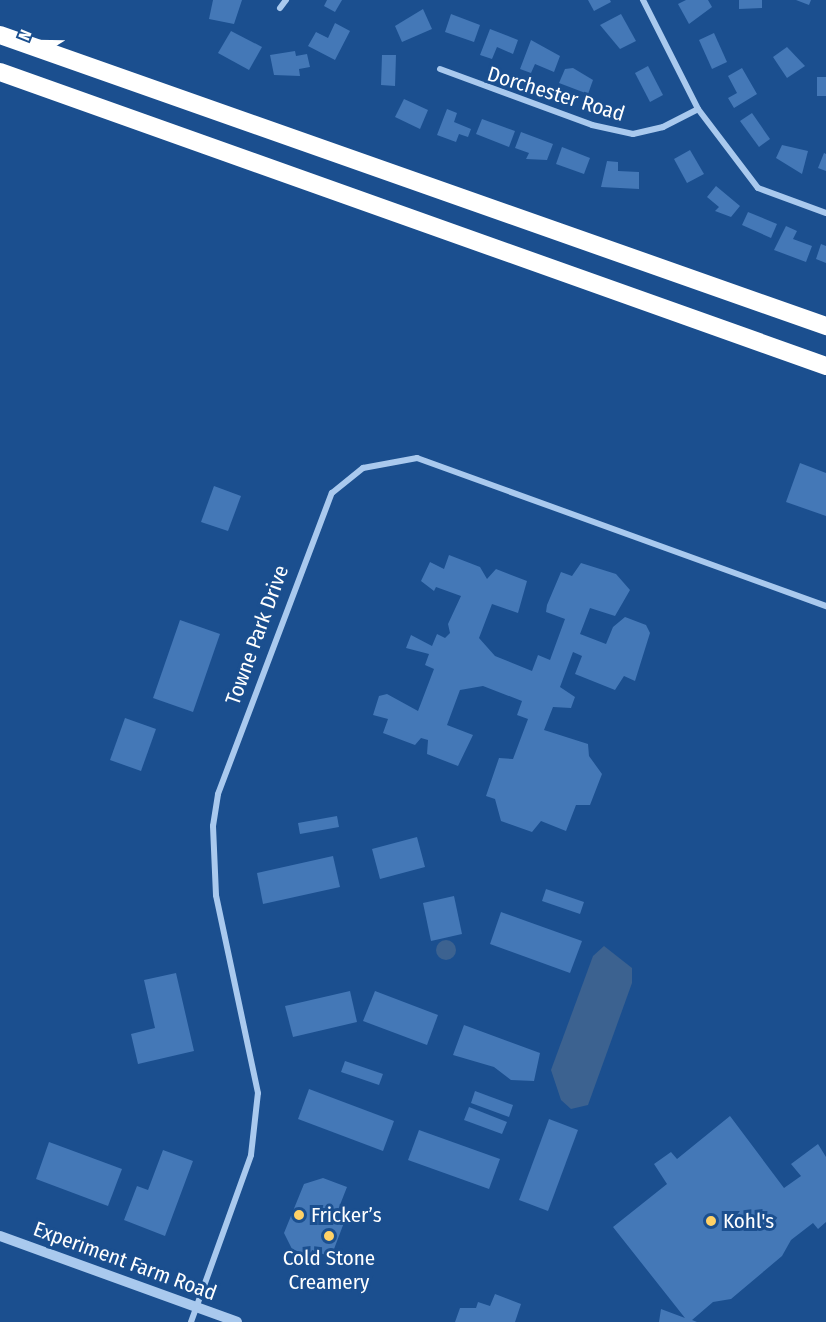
<!DOCTYPE html>
<html>
<head>
<meta charset="utf-8">
<style>
  body { margin:0 }
  #map { position:relative; width:826px; height:1322px; overflow:hidden; background:#1b4f8f; font-family:"Fira Sans Condensed",sans-serif }
  div>[style] { position:absolute }
  .water>* { inset:0; background:#3c6290 }
  .round { border-radius:50% }
  .building>* { inset:0; background:#4478b7 }
  .minor>* { height:6px; margin:-3px; padding:0 3px; transform-origin:3px; border-radius:3px; background:#a9c9ee }
  .tertiary>* { height:10px; margin:-5px; padding:0 5px; transform-origin:5px; border-radius:5px; background:#a9c9ee }
  .motorway>* { height:18px; margin:-9px; padding:0 9px; transform-origin:9px; border-radius:9px; background:#fff }
  .dots>* { width:16px; height:16px; translate:-50% -50%; box-sizing:border-box; border:3px solid #1b4f8f; border-radius:50% }
  span { translate:-50% -50%; white-space:nowrap; text-align:center; line-height:1.15; -webkit-text-stroke:6px #1b4f8f; paint-order:stroke }
  .street-label { font-size:21px; color:#fff }
  .poi-label { font-size:21px; color:#fff }
  .left { translate:0 -50%; text-align:left }
  .north { position:absolute; left:12px; top:12px; width:60px; height:60px; -webkit-text-stroke:4px #1b4f8f; paint-order:stroke; rotate:292deg; font-size:16px; font-weight:700; line-height:24px; text-align:center; color:#fff }
  .north::after { content:''; display:block; margin:auto; width:21px; height:27px; background:#fff; clip-path:polygon(50% 0,100% 100%,50% 72%,0 100%) }
</style>
</head>
<body>
<div id="map">
  <div class="water">
    <i class="round" style="left:436px;top:940px;width:20px;height:20px"></i>
    <i style="clip-path:polygon(604px 946px,632px 968px,632px 983px,588px 1105px,571px 1109px,561px 1100px,551px 1070px,593px 956px)"></i>
  </div>
  <div class="building">
    <i style="clip-path:polygon(213px 0,242px 0,234px 24px,209px 19px)"></i>
    <i style="clip-path:polygon(327px 0,342px 0,335px 12px,324px 6px)"></i>
    <i style="clip-path:polygon(588px 0,610px 0,611px 2px,594px 11px)"></i>
    <i style="clip-path:polygon(686px 0,708px 0,712px 7px,689px 24px,678px 4px)"></i>
    <i style="clip-path:polygon(739px 0,762px 0,762px 8px,739px 9px)"></i>
    <i style="clip-path:polygon(796px 0,811px 0,809px 5px)"></i>
    <i style="clip-path:polygon(423px 9px,432px 29px,402px 42px,395px 26px)"></i>
    <i style="clip-path:polygon(451px 14px,480px 25px,474px 42px,445px 32px)"></i>
    <i style="clip-path:polygon(621px 14px,636px 41px,620px 49px,600px 25px)"></i>
    <i style="clip-path:polygon(335px 23px,350px 31px,335px 60px,308px 46px,316px 32px,328px 38px)"></i>
    <i style="clip-path:polygon(490px 29px,518px 40px,513px 54px,497px 47px,492px 59px,480px 55px)"></i>
    <i style="clip-path:polygon(231px 31px,262px 47px,249px 70px,218px 53px)"></i>
    <i style="clip-path:polygon(714px 33px,727px 62px,712px 69px,699px 40px)"></i>
    <i style="clip-path:polygon(531px 40px,560px 56px,554px 72px,535px 64px,531px 73px,520px 69px)"></i>
    <i style="clip-path:polygon(787px 47px,805px 66px,787px 78px,773px 57px)"></i>
    <i style="clip-path:polygon(295px 51px,296px 56px,307px 54px,310px 67px,299px 69px,300px 76px,274px 75px,270px 55px)"></i>
    <i style="clip-path:polygon(382px 55px,396px 55px,395px 86px,381px 85px)"></i>
    <i style="clip-path:polygon(648px 66px,663px 95px,650px 102px,635px 73px)"></i>
    <i style="clip-path:polygon(573px 68px,593px 80px,588px 94px,559px 83px,565px 69px)"></i>
    <i style="clip-path:polygon(742px 68px,757px 94px,734px 108px,728px 98px,737px 93px,728px 76px)"></i>
    <i style="clip-path:polygon(817px 77px,826px 77px,826px 96px,817px 96px)"></i>
    <i style="clip-path:polygon(404px 99px,428px 110px,420px 129px,395px 117px)"></i>
    <i style="clip-path:polygon(447px 109px,457px 113px,454px 122px,471px 129px,468px 137px,459px 134px,456px 142px,437px 135px)"></i>
    <i style="clip-path:polygon(752px 113px,770px 139px,759px 147px,740px 121px)"></i>
    <i style="clip-path:polygon(482px 119px,515px 131px,509px 147px,476px 134px)"></i>
    <i style="clip-path:polygon(521px 132px,553px 144px,547px 160px,526px 159px,529px 153px,515px 148px)"></i>
    <i style="clip-path:polygon(782px 145px,808px 151px,802px 174px,776px 158px)"></i>
    <i style="clip-path:polygon(562px 147px,590px 158px,584px 174px,556px 164px)"></i>
    <i style="clip-path:polygon(690px 150px,704px 174px,687px 183px,674px 159px)"></i>
    <i style="clip-path:polygon(824px 153px,826px 154px,826px 171px,818px 168px)"></i>
    <i style="clip-path:polygon(607px 161px,618px 162px,618px 171px,639px 172px,639px 189px,601px 187px)"></i>
    <i style="clip-path:polygon(716px 186px,740px 206px,731px 217px,715px 211px,719px 207px,707px 197px)"></i>
    <i style="clip-path:polygon(748px 212px,777px 224px,771px 238px,742px 225px)"></i>
    <i style="clip-path:polygon(786px 226px,797px 231px,793px 239px,812px 246px,806px 262px,774px 250px)"></i>
    <i style="clip-path:polygon(821px 244px,826px 246px,826px 263px,816px 259px)"></i>
    <i style="clip-path:polygon(800px 463px,826px 473px,826px 516px,786px 502px)"></i>
    <i style="clip-path:polygon(214px 486px,241px 496px,228px 531px,201px 522px)"></i>
    <i style="clip-path:polygon(449px 555px,480px 567px,487px 579px,496px 569px,527px 581px,518px 613px,492px 604px,479px 638px,495px 656px,532px 671px,538px 655px,550px 660px,565px 619px,546px 612px,547px 605px,561px 572px,572px 576px,581px 563px,616px 574px,630px 590px,615px 616px,590px 608px,580px 634px,606px 644px,613px 627px,625px 617px,646px 625px,650px 633px,635px 681px,624px 676px,615px 690px,575px 674px,582px 656px,573px 652px,560px 687px,575px 697px,571px 708px,553px 707px,544px 730px,588px 744px,589px 756px,602px 774px,590px 805px,576px 805px,566px 831px,541px 821px,532px 832px,501px 821px,495px 799px,486px 796px,499px 758px,513px 759px,528px 719px,517px 715px,522px 701px,483px 686px,460px 690px,447px 725px,473px 735px,458px 766px,427px 754px,428px 740px,421px 738px,415px 745px,383px 733px,388px 719px,373px 715px,379px 696px,387px 694px,418px 711px,434px 669px,425px 665px,429px 654px,406px 648px,411px 635px,432px 646px,437px 634px,445px 638px,450px 633px,448px 624px,461px 596px,436px 587px,434px 591px,421px 581px,430px 562px,444px 569px)"></i>
    <i style="clip-path:polygon(180px 620px,220px 634px,193px 712px,153px 698px)"></i>
    <i style="clip-path:polygon(125px 718px,156px 729px,141px 771px,110px 760px)"></i>
    <i style="clip-path:polygon(337px 816px,339px 827px,300px 834px,298px 823px)"></i>
    <i style="clip-path:polygon(417px 837px,425px 867px,380px 879px,372px 849px)"></i>
    <i style="clip-path:polygon(333px 856px,340px 887px,263px 904px,257px 873px)"></i>
    <i style="clip-path:polygon(546px 889px,584px 902px,580px 914px,542px 901px)"></i>
    <i style="clip-path:polygon(454px 896px,462px 934px,431px 941px,423px 903px)"></i>
    <i style="clip-path:polygon(501px 912px,582px 941px,570px 973px,490px 944px)"></i>
    <i style="clip-path:polygon(176px 973px,194px 1051px,138px 1064px,131px 1034px,155px 1028px,144px 980px)"></i>
    <i style="clip-path:polygon(350px 991px,357px 1022px,293px 1037px,285px 1006px)"></i>
    <i style="clip-path:polygon(375px 991px,438px 1015px,427px 1045px,363px 1021px)"></i>
    <i style="clip-path:polygon(464px 1025px,540px 1053px,534px 1081px,511px 1080px,494px 1067px,453px 1055px)"></i>
    <i style="clip-path:polygon(345px 1061px,383px 1074px,379px 1085px,341px 1072px)"></i>
    <i style="clip-path:polygon(309px 1089px,394px 1121px,383px 1151px,298px 1119px)"></i>
    <i style="clip-path:polygon(475px 1091px,513px 1105px,509px 1117px,471px 1103px)"></i>
    <i style="clip-path:polygon(469px 1107px,507px 1122px,502px 1134px,464px 1120px)"></i>
    <i style="clip-path:polygon(730px 1116px,784px 1188px,801px 1176px,791px 1164px,818px 1144px,826px 1157px,826px 1222px,818px 1229px,813px 1223px,791px 1240px,782px 1256px,731px 1299px,713px 1302px,692px 1320px,697px 1322px,659px 1322px,661px 1309px,685px 1318px,613px 1227px,667px 1184px,654px 1164px,671px 1152px,677px 1159px)"></i>
    <i style="clip-path:polygon(549px 1119px,578px 1130px,548px 1211px,519px 1200px)"></i>
    <i style="clip-path:polygon(419px 1130px,500px 1159px,489px 1189px,408px 1160px)"></i>
    <i style="clip-path:polygon(49px 1142px,122px 1169px,108px 1206px,36px 1179px)"></i>
    <i style="clip-path:polygon(163px 1150px,193px 1161px,165px 1236px,124px 1220px,137px 1186px,148px 1190px)"></i>
    <i style="clip-path:polygon(323px 1178px,347px 1187px,338px 1210px,329px 1207px,326px 1213px,345px 1220px,331px 1257px,312px 1250px,310px 1256px,292px 1249px,284px 1233px,304px 1184px)"></i>
    <i style="clip-path:polygon(495px 1294px,521px 1304px,515px 1322px,455px 1322px,460px 1308px,476px 1308px,478px 1302px,490px 1306px)"></i>
  </div>
  <div class="minor">
    <i style="left:643px;top:0;width:122px;rotate:63.2deg"></i>
    <i style="left:698px;top:109px;width:99px;rotate:52.8deg"></i>
    <i style="left:758px;top:188px;width:72px;rotate:20.2deg"></i>
    <i style="left:280px;top:8px;width:10px;rotate:-53deg"></i>
    <i style="left:440px;top:69px;width:162px;rotate:20.2deg"></i>
    <i style="left:592px;top:125px;width:42px;rotate:12.4deg"></i>
    <i style="left:633px;top:134px;width:31px;rotate:-13deg"></i>
    <i style="left:663px;top:127px;width:39px;rotate:-27deg"></i>
    <i style="left:191px;top:1322px;width:177px;rotate:-70.2deg"></i>
    <i style="left:251px;top:1155px;width:62px;rotate:-83.6deg"></i>
    <i style="left:258px;top:1093px;width:202px;rotate:-102deg"></i>
    <i style="left:216px;top:895px;width:69px;rotate:-92.5deg"></i>
    <i style="left:213px;top:826px;width:32px;rotate:-81deg"></i>
    <i style="left:218px;top:794px;width:322px;rotate:-69.3deg"></i>
    <i style="left:332px;top:493px;width:40px;rotate:-39deg"></i>
    <i style="left:363px;top:468px;width:55px;rotate:-10.5deg"></i>
    <i style="left:417px;top:458px;width:435px;rotate:19.9deg"></i>
  </div>
  <div class="tertiary">
    <i style="left:0;top:1236px;width:252px;rotate:19.9deg"></i>
  </div>
  <div class="motorway">
    <i style="left:0;top:35px;width:876px;rotate:19.41deg"></i>
    <i style="left:0;top:72px;width:877px;rotate:19.59deg"></i>
  </div>
  <div class="dots">
    <i style="left:299px;top:1215px;background:#ffd166"></i>
    <i style="left:711px;top:1221px;background:#ffd166"></i>
    <i style="left:329px;top:1236px;background:#ffd166"></i>
  </div>
  <div class="street-label">
    <span style="left:556px;top:94px;rotate:17deg">Dorchester Road</span>
    <span style="left:257px;top:635px;rotate:-70deg">Towne Park Drive</span>
    <span style="left:125px;top:1261px;rotate:20deg">Experiment Farm Road</span>
  </div>
  <div class="poi-label">
    <span class="left" style="left:311px;top:1215px">Fricker’s</span>
    <span class="left" style="left:723px;top:1221px">Kohl's</span>
    <span style="left:329px;top:1270px">Cold Stone<br>Creamery</span>
  </div>
  <div class="north">N</div>
</div>
</body>
</html>
